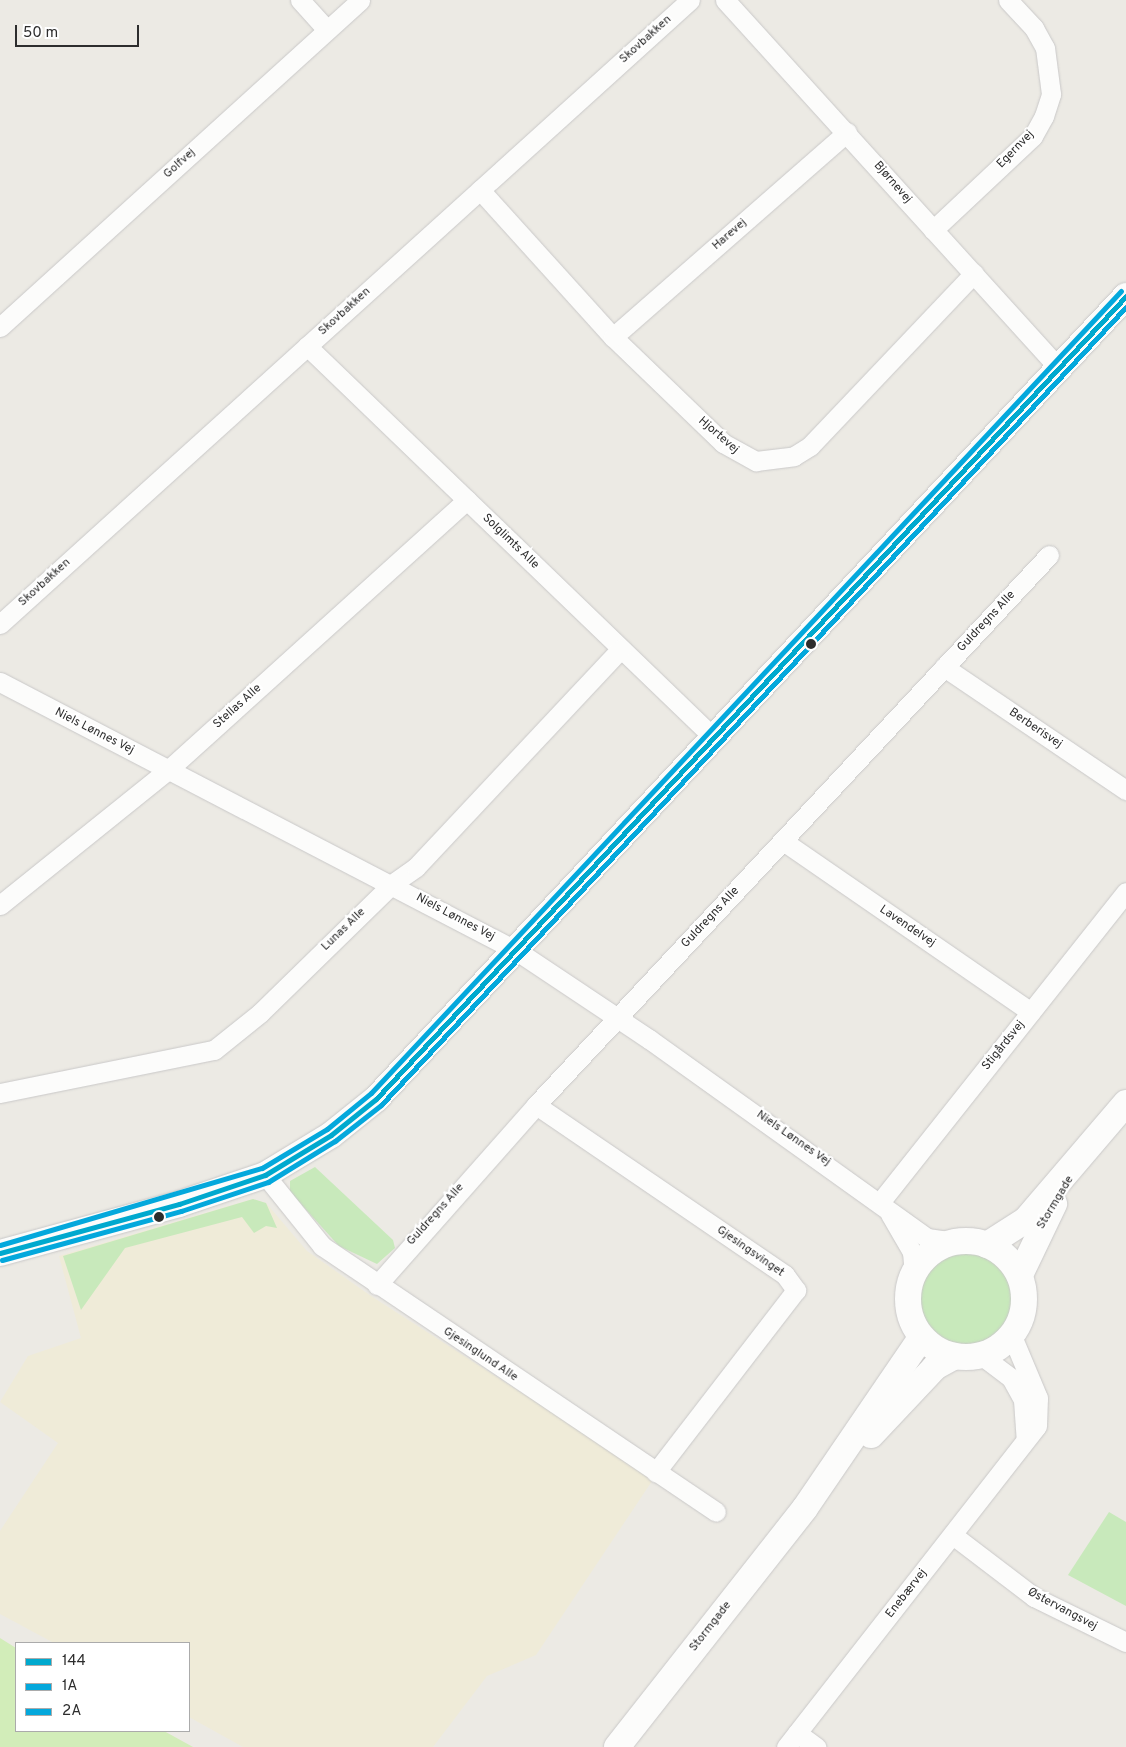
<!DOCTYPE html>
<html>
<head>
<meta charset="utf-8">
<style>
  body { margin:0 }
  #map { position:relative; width:1126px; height:1747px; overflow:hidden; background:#eceae4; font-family:Overpass,sans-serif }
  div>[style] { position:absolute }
  .education>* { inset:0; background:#efebd8 }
  .green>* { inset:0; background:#c8e9bb }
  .round { border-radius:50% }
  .pitch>* { inset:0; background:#d2edb9 }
  .roads { filter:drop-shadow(0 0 1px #c9c8c8) drop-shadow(0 0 1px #c9c8c8) }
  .street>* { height:19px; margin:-9.5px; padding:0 9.5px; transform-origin:9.5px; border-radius:9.5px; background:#fcfcfb }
  .secondary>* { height:26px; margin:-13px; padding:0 13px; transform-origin:13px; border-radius:13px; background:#fcfcfb }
  .secondary>.ring { margin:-13px; padding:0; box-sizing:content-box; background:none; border:26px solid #fcfcfb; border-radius:50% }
  .bus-1>* { height:5px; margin:-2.5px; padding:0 2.5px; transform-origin:2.5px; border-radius:2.5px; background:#00a9ce }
  .bus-2>* { height:5px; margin:-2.5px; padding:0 2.5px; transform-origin:2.5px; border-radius:2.5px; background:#04a8dc }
  .bus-3>* { height:5px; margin:-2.5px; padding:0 2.5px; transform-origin:2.5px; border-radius:2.5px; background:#04a8dc }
  .dots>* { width:14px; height:14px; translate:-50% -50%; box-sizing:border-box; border:2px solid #fff; border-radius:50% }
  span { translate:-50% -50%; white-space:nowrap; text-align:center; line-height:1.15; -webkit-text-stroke:4.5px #fff; paint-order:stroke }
  .street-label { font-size:12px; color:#2d2d2d }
  .legend { position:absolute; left:15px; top:1642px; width:175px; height:90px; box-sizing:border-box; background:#fff; border:1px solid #ababab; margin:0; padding:6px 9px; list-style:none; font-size:15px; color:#2d2d2d }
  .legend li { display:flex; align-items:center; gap:10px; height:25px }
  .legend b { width:25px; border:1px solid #ababab }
  .scale { position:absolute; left:15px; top:25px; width:124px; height:22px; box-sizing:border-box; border:2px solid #2d2d2d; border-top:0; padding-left:6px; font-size:15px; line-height:18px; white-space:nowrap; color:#2d2d2d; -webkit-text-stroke:4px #fff; paint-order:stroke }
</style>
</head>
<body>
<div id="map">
  <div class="education">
    <i style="clip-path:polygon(253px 1199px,266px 1203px,307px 1251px,371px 1296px,654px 1478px,536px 1655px,487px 1676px,433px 1747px,243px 1747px,189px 1717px,189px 1643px,54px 1643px,0 1614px,0 1531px,58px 1443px,0 1402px,28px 1356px,81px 1338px,59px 1256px)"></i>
  </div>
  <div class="green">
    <i style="clip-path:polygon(315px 1167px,393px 1240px,395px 1248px,377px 1264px,339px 1246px,290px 1192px,290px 1181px)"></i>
    <i style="clip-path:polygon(253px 1199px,266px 1203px,277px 1228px,266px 1226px,254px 1233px,242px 1217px,125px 1248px,81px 1310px,63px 1256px)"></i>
    <i class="round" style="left:919px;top:1250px;width:96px;height:96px"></i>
    <i style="clip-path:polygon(1109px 1512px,1126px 1522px,1126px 1606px,1068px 1575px)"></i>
  </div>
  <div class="pitch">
    <i style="clip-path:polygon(0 1638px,16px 1648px,16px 1731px,164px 1731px,193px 1747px,0 1747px)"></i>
  </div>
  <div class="roads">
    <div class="street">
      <i style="left:300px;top:0;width:40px;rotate:48deg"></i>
      <i style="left:725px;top:0;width:496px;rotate:47.8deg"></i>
      <i style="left:480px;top:190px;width:198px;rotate:47.9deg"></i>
      <i style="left:613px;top:337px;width:153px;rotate:43.9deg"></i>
      <i style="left:723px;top:443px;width:38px;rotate:29deg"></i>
      <i style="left:756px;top:461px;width:38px;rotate:-7deg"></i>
      <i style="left:794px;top:456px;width:19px;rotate:-32deg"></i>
      <i style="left:810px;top:446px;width:238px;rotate:-46.5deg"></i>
      <i style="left:933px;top:230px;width:137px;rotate:-43.2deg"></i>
      <i style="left:1033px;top:136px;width:23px;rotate:-61deg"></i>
      <i style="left:1044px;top:116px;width:23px;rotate:-72deg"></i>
      <i style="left:1051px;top:94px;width:46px;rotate:-97.4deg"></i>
      <i style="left:1045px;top:48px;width:23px;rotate:-119deg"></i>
      <i style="left:1034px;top:28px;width:38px;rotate:-133deg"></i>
      <i style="left:0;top:327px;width:486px;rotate:-42.2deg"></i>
      <i style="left:613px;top:337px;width:311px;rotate:-41.2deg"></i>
      <i style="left:307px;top:346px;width:564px;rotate:43.92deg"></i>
      <i style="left:0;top:624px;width:930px;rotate:-42.12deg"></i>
      <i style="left:944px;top:667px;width:220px;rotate:34.1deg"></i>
      <i style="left:0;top:682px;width:583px;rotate:27.49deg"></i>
      <i style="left:517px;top:951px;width:159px;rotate:33.7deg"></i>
      <i style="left:649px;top:1039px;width:342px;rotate:35.6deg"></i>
      <i style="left:927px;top:1238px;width:28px;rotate:8deg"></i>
      <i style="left:783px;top:841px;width:301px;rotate:34.6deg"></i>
      <i style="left:0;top:905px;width:216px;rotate:-38.8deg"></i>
      <i style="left:168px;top:770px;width:403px;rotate:-42.1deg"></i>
      <i style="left:0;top:1093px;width:218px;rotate:-11.4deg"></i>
      <i style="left:214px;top:1050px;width:59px;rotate:-38.8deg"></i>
      <i style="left:260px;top:1013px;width:185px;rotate:-44.3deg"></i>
      <i style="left:392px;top:884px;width:29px;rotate:-35deg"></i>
      <i style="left:416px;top:867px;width:299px;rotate:-46.8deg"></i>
      <i style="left:536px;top:1105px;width:301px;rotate:34.3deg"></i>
      <i style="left:785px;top:1275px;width:19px;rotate:54deg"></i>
      <i style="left:796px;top:1290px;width:230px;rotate:127.6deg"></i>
      <i style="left:265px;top:1175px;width:91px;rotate:51.2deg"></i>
      <i style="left:322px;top:1246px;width:475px;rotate:34deg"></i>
      <i style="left:881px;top:1201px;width:394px;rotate:-51.6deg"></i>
      <i style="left:890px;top:1214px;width:44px;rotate:59.9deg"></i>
      <i style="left:912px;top:1252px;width:21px;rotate:85deg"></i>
      <i style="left:377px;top:1285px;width:240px;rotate:-48.5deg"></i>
      <i style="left:536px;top:1105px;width:752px;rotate:-46.99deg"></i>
      <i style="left:982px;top:1356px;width:36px;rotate:37deg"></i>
      <i style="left:1011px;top:1378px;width:25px;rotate:61deg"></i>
      <i style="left:1023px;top:1400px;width:39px;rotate:86deg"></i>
      <i style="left:954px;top:1536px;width:101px;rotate:37.3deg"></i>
      <i style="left:1034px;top:1597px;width:102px;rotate:26.1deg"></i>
      <i style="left:797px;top:1733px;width:24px;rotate:36deg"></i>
      <i style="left:786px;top:1747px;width:407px;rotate:-52deg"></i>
      <i style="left:1037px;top:1426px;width:28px;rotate:-88deg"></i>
      <i style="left:1038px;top:1398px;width:67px;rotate:-112.8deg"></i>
    </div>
    <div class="secondary">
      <i class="ring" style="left:908px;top:1241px;width:90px;height:90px"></i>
      <i style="left:987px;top:1245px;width:46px;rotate:-32.7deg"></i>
      <i style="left:1026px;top:1220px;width:154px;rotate:-49.5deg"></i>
      <i style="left:0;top:1253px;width:186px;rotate:-15.3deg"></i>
      <i style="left:179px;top:1204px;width:91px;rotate:-18.6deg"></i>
      <i style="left:265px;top:1175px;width:77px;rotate:-31.2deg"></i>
      <i style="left:331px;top:1135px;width:58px;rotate:-38.7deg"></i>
      <i style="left:376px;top:1099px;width:1099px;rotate:-46.95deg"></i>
      <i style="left:1020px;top:1275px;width:79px;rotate:-64.4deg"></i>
      <i style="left:871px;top:1435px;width:93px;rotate:-46.7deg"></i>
      <i style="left:935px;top:1367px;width:21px;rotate:-29deg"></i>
      <i style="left:617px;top:1747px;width:304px;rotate:-51.8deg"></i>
      <i style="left:805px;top:1508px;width:206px;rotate:-55.7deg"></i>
    </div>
  </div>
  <div class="bus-1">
    <i style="left:0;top:1253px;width:186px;rotate:-15.3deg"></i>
    <i style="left:179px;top:1204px;width:91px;rotate:-18.6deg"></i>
    <i style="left:265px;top:1175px;width:77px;rotate:-31.2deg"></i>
    <i style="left:331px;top:1135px;width:58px;rotate:-38.7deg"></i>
    <i style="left:376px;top:1099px;width:1099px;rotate:-46.95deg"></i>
  </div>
  <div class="bus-2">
    <i style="left:2px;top:1260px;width:186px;rotate:-15.3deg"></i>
    <i style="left:181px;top:1211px;width:92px;rotate:-18.4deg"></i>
    <i style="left:268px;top:1182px;width:79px;rotate:-31.5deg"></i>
    <i style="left:335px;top:1141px;width:58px;rotate:-38deg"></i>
    <i style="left:381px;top:1105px;width:1092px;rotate:-46.97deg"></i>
  </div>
  <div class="bus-3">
    <i style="left:0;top:1245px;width:273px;rotate:-16.4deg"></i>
    <i style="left:262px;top:1168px;width:76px;rotate:-31deg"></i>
    <i style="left:327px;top:1129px;width:57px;rotate:-39.3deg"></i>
    <i style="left:371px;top:1093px;width:1098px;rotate:-46.92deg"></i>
  </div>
  <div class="dots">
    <i style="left:811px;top:644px;background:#2d2d2d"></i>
    <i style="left:159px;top:1217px;background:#2d2d2d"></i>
  </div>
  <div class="street-label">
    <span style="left:646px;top:40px;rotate:-42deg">Skovbakken</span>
    <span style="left:1016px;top:150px;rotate:-46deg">Egernvej</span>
    <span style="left:180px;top:164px;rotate:-42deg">Golfvej</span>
    <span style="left:892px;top:183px;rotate:49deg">Bjørnevej</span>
    <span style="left:730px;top:235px;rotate:-41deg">Harevej</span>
    <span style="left:345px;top:312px;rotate:-42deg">Skovbakken</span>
    <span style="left:718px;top:436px;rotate:41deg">Hjortevej</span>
    <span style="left:510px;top:542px;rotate:44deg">Solglimts Alle</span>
    <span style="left:45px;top:583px;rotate:-42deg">Skovbakken</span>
    <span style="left:987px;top:622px;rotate:-47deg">Guldregns Alle</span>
    <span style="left:238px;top:707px;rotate:-42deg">Stellas Alle</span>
    <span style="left:1035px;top:729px;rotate:34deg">Berberisvej</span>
    <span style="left:94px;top:732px;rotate:27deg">Niels Lønnes Vej</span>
    <span style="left:455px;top:918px;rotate:28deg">Niels Lønnes Vej</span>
    <span style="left:711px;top:918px;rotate:-47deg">Guldregns Alle</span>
    <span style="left:907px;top:927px;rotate:34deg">Lavendelvej</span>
    <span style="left:344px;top:930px;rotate:-44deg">Lunas Alle</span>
    <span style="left:1004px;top:1046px;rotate:-51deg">Stigårdsvej</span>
    <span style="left:793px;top:1139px;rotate:35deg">Niels Lønnes Vej</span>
    <span style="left:1056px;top:1203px;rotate:-59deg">Stormgade</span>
    <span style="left:436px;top:1215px;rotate:-48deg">Guldregns Alle</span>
    <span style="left:750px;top:1252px;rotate:35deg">Gjesingsvinget</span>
    <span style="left:480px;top:1355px;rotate:34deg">Gjesinglund Alle</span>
    <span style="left:907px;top:1594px;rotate:-52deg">Enebærvej</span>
    <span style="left:1062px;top:1610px;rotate:28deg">Østervangsvej</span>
    <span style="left:711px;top:1627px;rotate:-52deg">Stormgade</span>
  </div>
  <ul class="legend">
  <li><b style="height:6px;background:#00a9ce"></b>144</li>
  <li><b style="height:6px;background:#04a8dc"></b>1A</li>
  <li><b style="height:6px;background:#04a8dc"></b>2A</li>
  </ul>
  <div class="scale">50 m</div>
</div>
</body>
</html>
